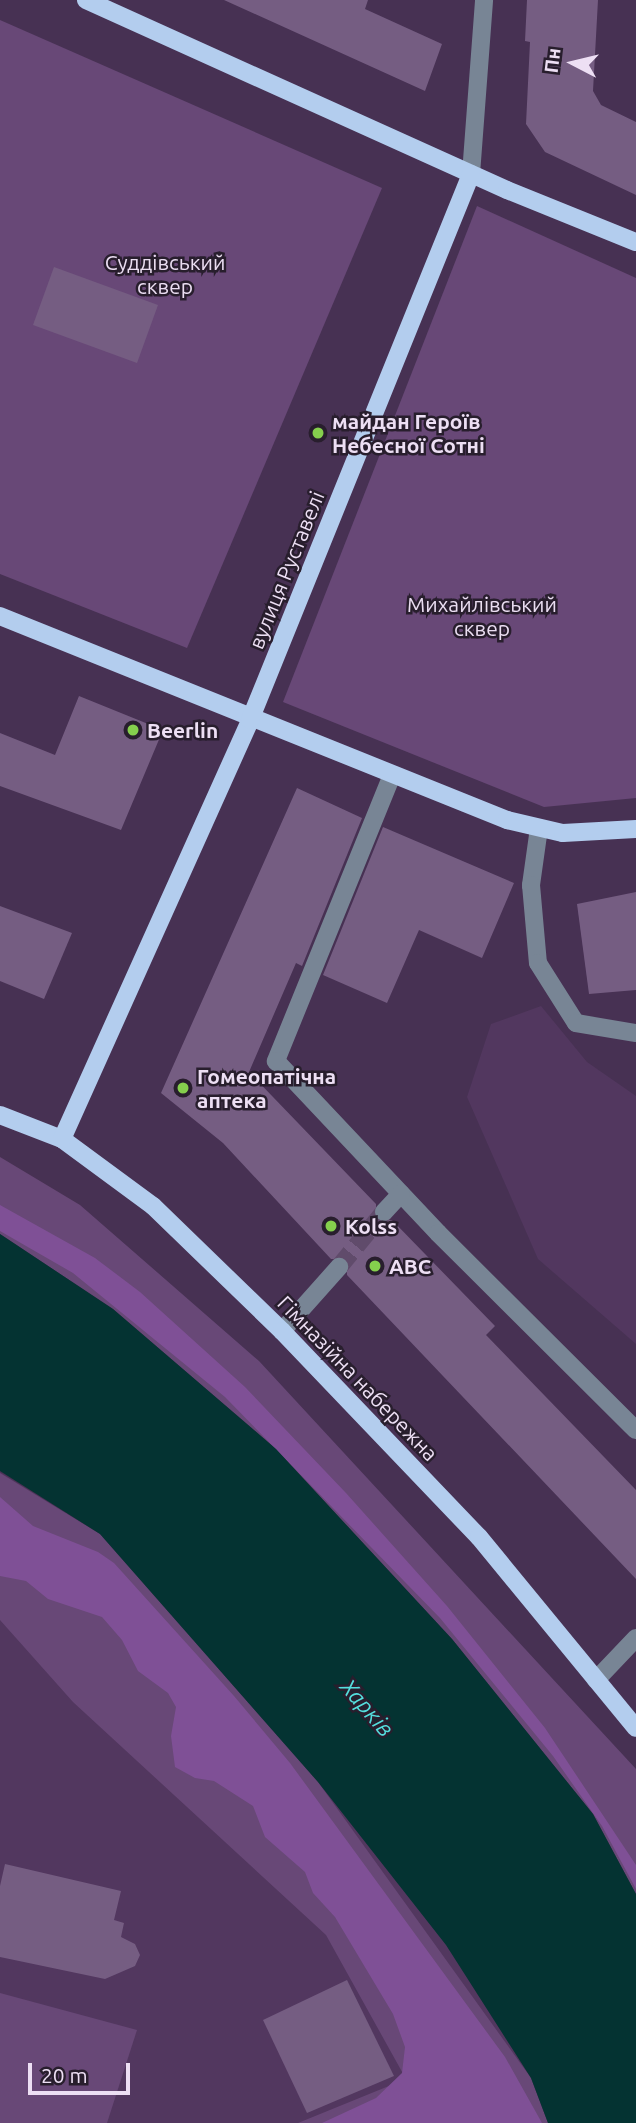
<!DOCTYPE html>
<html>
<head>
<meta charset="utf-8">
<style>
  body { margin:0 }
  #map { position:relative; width:636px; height:2123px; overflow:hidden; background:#473153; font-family:Ubuntu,sans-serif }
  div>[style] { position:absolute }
  .built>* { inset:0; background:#52375f }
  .green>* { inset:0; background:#684877 }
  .forest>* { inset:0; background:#7f5096 }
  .water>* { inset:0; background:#043332 }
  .building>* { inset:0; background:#755d82 }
  .minor-tunnel>* { height:18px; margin-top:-9px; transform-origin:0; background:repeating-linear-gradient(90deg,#604b6b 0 18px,transparent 0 27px) }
  .minor>* { height:18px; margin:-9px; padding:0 9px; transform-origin:9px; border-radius:9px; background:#788595 }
  .major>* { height:18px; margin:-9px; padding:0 9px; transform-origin:9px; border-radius:9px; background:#b3cdee }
  .dots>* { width:19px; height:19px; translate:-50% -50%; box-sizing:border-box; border:4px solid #281e2d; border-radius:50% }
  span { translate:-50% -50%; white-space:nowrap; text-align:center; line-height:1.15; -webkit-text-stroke:5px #281e2d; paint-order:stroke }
  .park-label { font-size:21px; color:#ebdef2 }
  .poi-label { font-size:21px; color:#eddff4; font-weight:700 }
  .left { translate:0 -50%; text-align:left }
  .street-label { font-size:21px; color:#eddff4 }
  .water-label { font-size:23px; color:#54dedd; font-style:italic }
  .north { position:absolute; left:538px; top:28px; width:70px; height:70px; -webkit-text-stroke:5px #281e2d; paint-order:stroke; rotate:277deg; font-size:19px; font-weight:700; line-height:28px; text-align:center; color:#eddff4 }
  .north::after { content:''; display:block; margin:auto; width:24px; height:32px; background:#eddff4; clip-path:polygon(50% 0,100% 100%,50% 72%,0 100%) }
  .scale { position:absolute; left:28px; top:2063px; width:102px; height:32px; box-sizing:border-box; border:4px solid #eddff4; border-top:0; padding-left:9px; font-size:21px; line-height:24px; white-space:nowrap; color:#eddff4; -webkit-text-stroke:5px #281e2d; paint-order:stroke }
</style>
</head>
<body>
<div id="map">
  <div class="built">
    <i style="clip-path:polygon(541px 1006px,587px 1062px,636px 1096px,636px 1344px,538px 1259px,467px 1097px,491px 1024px)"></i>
    <i style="clip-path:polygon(0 1472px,100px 1534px,318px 1782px,446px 1944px,531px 2078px,450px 2123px,0 2123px)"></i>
  </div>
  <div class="green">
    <i style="clip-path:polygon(0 20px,382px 188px,187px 648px,0 574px)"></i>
    <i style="clip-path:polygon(477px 206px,636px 278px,636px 798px,544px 807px,283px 702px)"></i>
    <i style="clip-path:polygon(0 1157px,80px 1205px,259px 1361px,636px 1769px,636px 1894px,593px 1814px,452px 1639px,276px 1449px,113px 1309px,0 1234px)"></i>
    <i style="clip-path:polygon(0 1473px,100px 1534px,318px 1782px,531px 2078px,548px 2123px,298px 2123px,406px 2079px,326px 1935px,73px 1702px,0 1620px)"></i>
    <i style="clip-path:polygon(0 1993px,137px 2030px,107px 2123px,0 2123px)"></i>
  </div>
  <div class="forest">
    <i style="clip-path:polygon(0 1205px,95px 1258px,140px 1292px,245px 1387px,346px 1493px,447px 1606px,545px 1728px,636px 1865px,636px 1889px,602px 1826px,553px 1756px,440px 1618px,225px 1397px,73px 1273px,0 1231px)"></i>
    <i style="clip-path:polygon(0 1497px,33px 1526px,98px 1552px,114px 1563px,234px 1696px,290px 1763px,505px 2057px,542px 2123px,322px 2123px,376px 2098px,402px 2073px,405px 2047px,393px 2014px,335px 1917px,313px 1893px,305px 1872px,265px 1837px,253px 1806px,214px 1781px,195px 1778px,175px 1767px,171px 1736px,176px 1707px,168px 1693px,138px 1671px,122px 1640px,102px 1617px,48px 1599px,26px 1581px,0 1576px)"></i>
  </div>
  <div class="water">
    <i style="clip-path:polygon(0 1234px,113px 1309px,276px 1449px,452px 1639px,593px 1814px,636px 1894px,636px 2123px,548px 2123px,531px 2078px,446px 1945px,318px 1782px,100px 1534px,0 1471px)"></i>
  </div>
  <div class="building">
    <i style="clip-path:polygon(224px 0,368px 0,365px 9px,442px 44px,425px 91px)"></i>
    <i style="clip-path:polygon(527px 0,598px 0,593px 91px,601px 105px,636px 122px,636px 195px,545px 152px,526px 124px,530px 42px,525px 41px)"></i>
    <i style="clip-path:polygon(54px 267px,158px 305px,137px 363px,33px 325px)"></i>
    <i style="clip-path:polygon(79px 696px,163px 730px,121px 830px,0 786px,0 733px,55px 755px)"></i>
    <i style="clip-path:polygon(297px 788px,362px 818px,302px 966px,296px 963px,249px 1072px,376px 1204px,376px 1220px,392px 1220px,495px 1326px,486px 1335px,636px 1490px,636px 1579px,347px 1275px,347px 1259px,331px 1259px,223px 1143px,161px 1093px)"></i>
    <i style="clip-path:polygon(383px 827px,514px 883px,482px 958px,419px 930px,387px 1003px,323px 975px)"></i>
    <i style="clip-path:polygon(636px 892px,636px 990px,589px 994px,577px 904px)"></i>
    <i style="clip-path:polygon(0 906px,72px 933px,44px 999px,0 981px)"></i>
    <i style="clip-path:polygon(5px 1864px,121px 1891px,114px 1920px,124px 1923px,121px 1937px,135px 1944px,140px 1955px,135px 1966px,105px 1979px,0 1957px,0 1886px)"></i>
    <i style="clip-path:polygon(347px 1980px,394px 2076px,307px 2113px,263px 2020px)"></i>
  </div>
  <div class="minor-tunnel">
    <i style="left:339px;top:1267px;width:71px;rotate:-50.7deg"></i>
  </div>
  <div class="minor">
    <i style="left:471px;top:174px;width:174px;rotate:-85.7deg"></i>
    <i style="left:392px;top:775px;width:309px;rotate:112.1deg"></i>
    <i style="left:276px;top:1061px;width:236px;rotate:46.7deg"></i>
    <i style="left:438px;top:1233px;width:279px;rotate:44.9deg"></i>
    <i style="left:539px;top:828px;width:58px;rotate:98deg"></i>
    <i style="left:531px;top:885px;width:78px;rotate:84.9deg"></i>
    <i style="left:538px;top:963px;width:71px;rotate:57.7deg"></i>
    <i style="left:576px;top:1023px;width:61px;rotate:9.5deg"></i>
    <i style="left:384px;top:1212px;width:25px;rotate:-47deg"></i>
    <i style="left:282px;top:1331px;width:86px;rotate:-48.3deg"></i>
    <i style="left:596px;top:1680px;width:58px;rotate:-46.4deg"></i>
  </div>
  <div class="major">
    <i style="left:86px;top:0;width:462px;rotate:24.3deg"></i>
    <i style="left:507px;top:190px;width:139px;rotate:22deg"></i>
    <i style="left:0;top:616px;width:547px;rotate:21.92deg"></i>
    <i style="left:507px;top:820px;width:57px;rotate:13.1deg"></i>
    <i style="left:563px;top:833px;width:73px;rotate:-3.1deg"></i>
    <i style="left:0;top:1115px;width:66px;rotate:21.2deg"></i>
    <i style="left:62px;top:1139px;width:113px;rotate:36.4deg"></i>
    <i style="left:153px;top:1206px;width:180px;rotate:44.1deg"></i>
    <i style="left:282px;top:1331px;width:285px;rotate:46.3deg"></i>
    <i style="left:479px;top:1537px;width:247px;rotate:50.6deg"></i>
    <i style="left:62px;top:1139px;width:459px;rotate:-65.8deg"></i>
    <i style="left:250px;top:720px;width:589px;rotate:-67.96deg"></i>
  </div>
  <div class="dots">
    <i style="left:318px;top:433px;background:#85cf4d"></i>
    <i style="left:133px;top:730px;background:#85cf4d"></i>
    <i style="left:183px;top:1088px;background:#85cf4d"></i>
    <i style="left:331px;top:1226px;background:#85cf4d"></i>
    <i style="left:375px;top:1266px;background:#85cf4d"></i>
  </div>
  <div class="park-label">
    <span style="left:165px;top:274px">Суддівський<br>сквер</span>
    <span style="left:482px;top:616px">Михайлівський<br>сквер</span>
  </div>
  <div class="poi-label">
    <span class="left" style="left:332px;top:433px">майдан Героїв<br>Небесної Сотні</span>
    <span class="left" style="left:147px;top:730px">Beеrlin</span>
    <span class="left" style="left:197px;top:1088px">Гомеопатічна<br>аптека</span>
    <span class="left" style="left:345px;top:1226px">Kolss</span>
    <span class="left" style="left:389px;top:1266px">ABC</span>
  </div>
  <div class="street-label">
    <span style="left:286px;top:570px;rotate:-68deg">вулиця Руставелі</span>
    <span style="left:358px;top:1378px;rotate:46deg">Гімназійна набережна</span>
  </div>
  <div class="water-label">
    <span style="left:367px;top:1708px;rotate:49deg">Харків</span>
  </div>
  <div class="north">Пн</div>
  <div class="scale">20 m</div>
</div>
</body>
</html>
